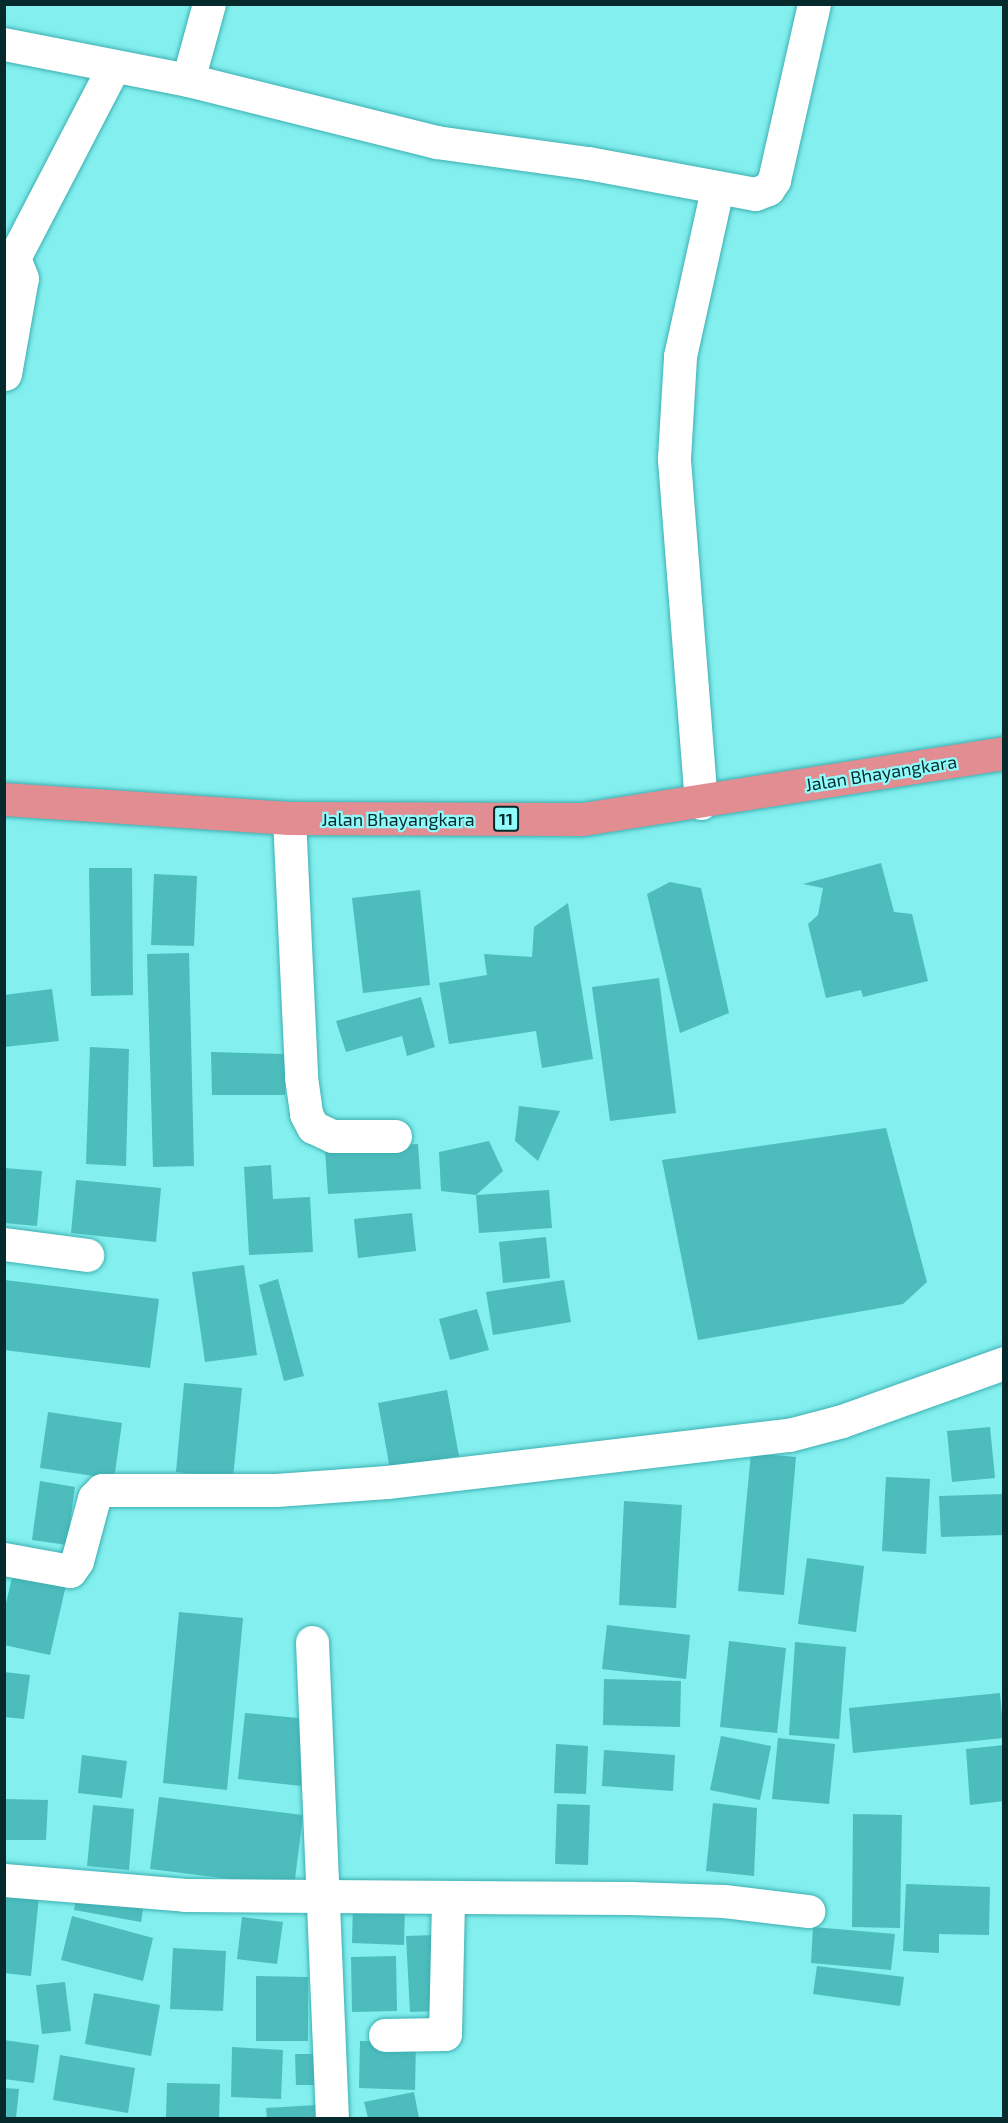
<!DOCTYPE html>
<html>
<head>
<meta charset="utf-8">
<style>
  body { margin:0 }
  #map { position:relative; width:1008px; height:2123px; overflow:hidden; background:#83efef; font-family:"Exo 2",sans-serif }
  div>[style] { position:absolute }
  .building>* { inset:0; background:#4dbcbd }
  .roads { filter:drop-shadow(0 0 2px #3dafb0) drop-shadow(0 0 2px #3dafb0) }
  .minor>* { height:33px; margin:-16.5px; padding:0 16.5px; transform-origin:16.5px; border-radius:16.5px; background:#fff }
  .highway>* { height:33px; margin:-16.5px; padding:0 16.5px; transform-origin:16.5px; border-radius:16.5px; background:#e18d92 }
  span { translate:-50% -50%; white-space:nowrap; text-align:center; line-height:1.15; -webkit-text-stroke:4.5px #90fcfc; paint-order:stroke }
  .shield-label span { padding:2px 4px; background:#90fcfc; border:2px solid; border-radius:4px; -webkit-text-stroke-width:0 }
  .shield-label { font-size:16px; color:#062a2b; font-weight:700 }
  .street-label { font-size:18px; color:#062a2b }
  .frame { position:absolute; inset:0; border:6px solid #062a2b; pointer-events:none }
</style>
</head>
<body>
<div id="map">
  <div class="building">
    <i style="clip-path:polygon(881px 863px,894px 912px,912px 914px,928px 981px,863px 997px,861px 990px,826px 998px,808px 924px,818px 915px,823px 888px,803px 884px)"></i>
    <i style="clip-path:polygon(89px 868px,132px 868px,133px 995px,91px 996px)"></i>
    <i style="clip-path:polygon(154px 874px,197px 876px,194px 946px,151px 945px)"></i>
    <i style="clip-path:polygon(670px 882px,701px 888px,729px 1013px,680px 1033px,647px 894px)"></i>
    <i style="clip-path:polygon(420px 890px,430px 985px,363px 993px,352px 898px)"></i>
    <i style="clip-path:polygon(568px 903px,593px 1059px,542px 1068px,536px 1031px,449px 1044px,439px 983px,487px 975px,484px 954px,532px 957px,534px 927px)"></i>
    <i style="clip-path:polygon(189px 953px,194px 1166px,153px 1167px,147px 954px)"></i>
    <i style="clip-path:polygon(659px 978px,676px 1113px,610px 1121px,592px 987px)"></i>
    <i style="clip-path:polygon(52px 989px,59px 1041px,4px 1047px,4px 995px)"></i>
    <i style="clip-path:polygon(421px 997px,435px 1047px,407px 1056px,402px 1036px,346px 1052px,336px 1021px)"></i>
    <i style="clip-path:polygon(90px 1047px,129px 1049px,126px 1166px,86px 1164px)"></i>
    <i style="clip-path:polygon(211px 1052px,286px 1054px,285px 1095px,212px 1095px)"></i>
    <i style="clip-path:polygon(519px 1106px,560px 1111px,538px 1161px,515px 1141px)"></i>
    <i style="clip-path:polygon(886px 1128px,927px 1282px,903px 1304px,698px 1340px,662px 1160px)"></i>
    <i style="clip-path:polygon(489px 1141px,503px 1171px,476px 1195px,441px 1191px,439px 1152px)"></i>
    <i style="clip-path:polygon(418px 1144px,421px 1189px,328px 1194px,325px 1149px)"></i>
    <i style="clip-path:polygon(271px 1165px,273px 1199px,310px 1197px,313px 1252px,249px 1255px,244px 1167px)"></i>
    <i style="clip-path:polygon(4px 1168px,42px 1171px,37px 1226px,4px 1223px)"></i>
    <i style="clip-path:polygon(76px 1180px,161px 1188px,156px 1242px,71px 1233px)"></i>
    <i style="clip-path:polygon(549px 1190px,552px 1228px,479px 1233px,476px 1195px)"></i>
    <i style="clip-path:polygon(412px 1213px,416px 1251px,358px 1258px,354px 1219px)"></i>
    <i style="clip-path:polygon(546px 1237px,550px 1278px,503px 1283px,499px 1242px)"></i>
    <i style="clip-path:polygon(244px 1265px,257px 1355px,205px 1362px,192px 1272px)"></i>
    <i style="clip-path:polygon(278px 1279px,304px 1376px,284px 1381px,259px 1285px)"></i>
    <i style="clip-path:polygon(5px 1280px,159px 1299px,150px 1368px,4px 1350px)"></i>
    <i style="clip-path:polygon(564px 1280px,571px 1322px,493px 1335px,486px 1292px)"></i>
    <i style="clip-path:polygon(477px 1309px,489px 1350px,450px 1360px,439px 1319px)"></i>
    <i style="clip-path:polygon(184px 1383px,242px 1388px,233px 1478px,176px 1472px)"></i>
    <i style="clip-path:polygon(447px 1390px,459px 1456px,390px 1469px,378px 1403px)"></i>
    <i style="clip-path:polygon(48px 1412px,122px 1423px,114px 1479px,40px 1468px)"></i>
    <i style="clip-path:polygon(990px 1427px,995px 1478px,952px 1482px,947px 1431px)"></i>
    <i style="clip-path:polygon(751px 1453px,796px 1457px,784px 1595px,738px 1591px)"></i>
    <i style="clip-path:polygon(886px 1477px,930px 1479px,926px 1554px,882px 1551px)"></i>
    <i style="clip-path:polygon(40px 1481px,75px 1487px,67px 1545px,32px 1540px)"></i>
    <i style="clip-path:polygon(1004px 1494px,1004px 1535px,941px 1537px,939px 1496px)"></i>
    <i style="clip-path:polygon(624px 1501px,682px 1505px,676px 1608px,619px 1605px)"></i>
    <i style="clip-path:polygon(807px 1558px,864px 1566px,856px 1632px,798px 1624px)"></i>
    <i style="clip-path:polygon(13px 1573px,66px 1585px,50px 1655px,4px 1645px,4px 1612px)"></i>
    <i style="clip-path:polygon(179px 1612px,243px 1618px,227px 1790px,163px 1783px)"></i>
    <i style="clip-path:polygon(607px 1625px,690px 1635px,686px 1679px,602px 1669px)"></i>
    <i style="clip-path:polygon(729px 1641px,786px 1648px,777px 1733px,720px 1727px)"></i>
    <i style="clip-path:polygon(795px 1642px,846px 1647px,839px 1739px,789px 1735px)"></i>
    <i style="clip-path:polygon(4px 1672px,30px 1675px,24px 1719px,4px 1717px)"></i>
    <i style="clip-path:polygon(604px 1679px,681px 1681px,680px 1727px,603px 1725px)"></i>
    <i style="clip-path:polygon(1000px 1693px,1004px 1738px,853px 1753px,849px 1708px)"></i>
    <i style="clip-path:polygon(245px 1713px,308px 1719px,301px 1786px,238px 1779px)"></i>
    <i style="clip-path:polygon(721px 1736px,771px 1746px,760px 1800px,710px 1790px)"></i>
    <i style="clip-path:polygon(778px 1738px,835px 1744px,829px 1804px,772px 1799px)"></i>
    <i style="clip-path:polygon(556px 1744px,588px 1746px,586px 1794px,554px 1793px)"></i>
    <i style="clip-path:polygon(1004px 1745px,1004px 1801px,970px 1805px,966px 1749px)"></i>
    <i style="clip-path:polygon(604px 1750px,675px 1755px,673px 1791px,602px 1786px)"></i>
    <i style="clip-path:polygon(82px 1755px,127px 1761px,122px 1798px,78px 1793px)"></i>
    <i style="clip-path:polygon(159px 1797px,303px 1815px,294px 1887px,150px 1869px)"></i>
    <i style="clip-path:polygon(4px 1799px,48px 1800px,46px 1840px,4px 1840px)"></i>
    <i style="clip-path:polygon(713px 1803px,757px 1808px,754px 1876px,706px 1871px)"></i>
    <i style="clip-path:polygon(557px 1804px,590px 1805px,588px 1865px,555px 1864px)"></i>
    <i style="clip-path:polygon(93px 1805px,134px 1809px,129px 1870px,87px 1866px)"></i>
    <i style="clip-path:polygon(853px 1814px,902px 1815px,900px 1928px,852px 1927px)"></i>
    <i style="clip-path:polygon(906px 1884px,990px 1887px,989px 1935px,939px 1934px,939px 1953px,903px 1951px)"></i>
    <i style="clip-path:polygon(78px 1890px,144px 1903px,141px 1922px,74px 1910px)"></i>
    <i style="clip-path:polygon(4px 1892px,39px 1896px,31px 1976px,4px 1973px)"></i>
    <i style="clip-path:polygon(353px 1904px,405px 1907px,404px 1945px,352px 1943px)"></i>
    <i style="clip-path:polygon(72px 1916px,153px 1938px,143px 1981px,61px 1960px)"></i>
    <i style="clip-path:polygon(242px 1917px,283px 1922px,277px 1964px,237px 1959px)"></i>
    <i style="clip-path:polygon(813px 1927px,895px 1934px,891px 1970px,811px 1963px)"></i>
    <i style="clip-path:polygon(434px 1935px,437px 2011px,410px 2012px,406px 1936px)"></i>
    <i style="clip-path:polygon(173px 1948px,226px 1951px,223px 2011px,170px 2009px)"></i>
    <i style="clip-path:polygon(396px 1956px,397px 2011px,352px 2012px,351px 1957px)"></i>
    <i style="clip-path:polygon(817px 1966px,904px 1977px,900px 2006px,813px 1994px)"></i>
    <i style="clip-path:polygon(256px 1976px,308px 1977px,308px 2041px,256px 2041px)"></i>
    <i style="clip-path:polygon(65px 1982px,71px 2031px,42px 2034px,36px 1985px)"></i>
    <i style="clip-path:polygon(94px 1993px,160px 2005px,151px 2056px,85px 2044px)"></i>
    <i style="clip-path:polygon(4px 2040px,39px 2045px,34px 2083px,4px 2079px)"></i>
    <i style="clip-path:polygon(360px 2041px,416px 2042px,415px 2090px,359px 2088px)"></i>
    <i style="clip-path:polygon(232px 2047px,283px 2050px,281px 2099px,231px 2097px)"></i>
    <i style="clip-path:polygon(295px 2054px,322px 2054px,322px 2085px,296px 2085px)"></i>
    <i style="clip-path:polygon(60px 2055px,135px 2068px,128px 2113px,53px 2100px)"></i>
    <i style="clip-path:polygon(167px 2083px,220px 2084px,219px 2118px,166px 2118px)"></i>
    <i style="clip-path:polygon(4px 2088px,19px 2089px,16px 2118px,4px 2118px)"></i>
    <i style="clip-path:polygon(414px 2092px,419px 2118px,368px 2118px,364px 2102px)"></i>
    <i style="clip-path:polygon(316px 2105px,317px 2118px,267px 2118px,266px 2108px)"></i>
  </div>
  <div class="roads">
    <div class="minor">
      <i style="left:4px;top:44px;width:187px;rotate:11.1deg"></i>
      <i style="left:188px;top:80px;width:256px;rotate:14deg"></i>
      <i style="left:436px;top:142px;width:153px;rotate:7.9deg"></i>
      <i style="left:588px;top:163px;width:170px;rotate:10.5deg"></i>
      <i style="left:755px;top:194px;width:14px;rotate:-21deg"></i>
      <i style="left:768px;top:189px;width:11px;rotate:-56deg"></i>
      <i style="left:774px;top:180px;width:180px;rotate:-77.2deg"></i>
      <i style="left:188px;top:80px;width:79px;rotate:-74.6deg"></i>
      <i style="left:5px;top:374px;width:97px;rotate:-80deg"></i>
      <i style="left:22px;top:278px;width:22px;rotate:-112deg"></i>
      <i style="left:14px;top:258px;width:216px;rotate:-62.5deg"></i>
      <i style="left:701px;top:803px;width:346px;rotate:-94.5deg"></i>
      <i style="left:674px;top:458px;width:102px;rotate:-86.6deg"></i>
      <i style="left:680px;top:356px;width:171px;rotate:-77.5deg"></i>
      <i style="left:289px;top:818px;width:259px;rotate:87.3deg"></i>
      <i style="left:301px;top:1077px;width:37px;rotate:82deg"></i>
      <i style="left:306px;top:1114px;width:15px;rotate:62deg"></i>
      <i style="left:313px;top:1127px;width:21px;rotate:25deg"></i>
      <i style="left:332px;top:1136px;width:63px"></i>
      <i style="left:4px;top:1244px;width:84px;rotate:7.5deg"></i>
      <i style="left:4px;top:1559px;width:67px;rotate:10.3deg"></i>
      <i style="left:70px;top:1571px;width:12px;rotate:-55deg"></i>
      <i style="left:77px;top:1561px;width:65px;rotate:-74.9deg"></i>
      <i style="left:94px;top:1498px;width:11px;rotate:-45deg"></i>
      <i style="left:102px;top:1490px;width:174px"></i>
      <i style="left:276px;top:1490px;width:111px;rotate:-4.1deg"></i>
      <i style="left:387px;top:1482px;width:405px;rotate:-6.7deg"></i>
      <i style="left:789px;top:1435px;width:55px;rotate:-14.8deg"></i>
      <i style="left:842px;top:1421px;width:172px;rotate:-19.7deg"></i>
      <i style="left:312px;top:1642px;width:476px;rotate:87.6deg"></i>
      <i style="left:4px;top:1880px;width:182px;rotate:4.7deg"></i>
      <i style="left:185px;top:1895px;width:445px;rotate:0.4deg"></i>
      <i style="left:630px;top:1898px;width:94px;rotate:1.8deg"></i>
      <i style="left:724px;top:1901px;width:85px;rotate:6.8deg"></i>
      <i style="left:385px;top:2035px;width:60px;rotate:-1deg"></i>
      <i style="left:445px;top:2034px;width:135px;rotate:-88.7deg"></i>
    </div>
    <div class="highway">
      <i style="left:4px;top:799px;width:286px;rotate:3.8deg"></i>
      <i style="left:289px;top:818px;width:294px;rotate:0.2deg"></i>
      <i style="left:583px;top:819px;width:426px;rotate:-8.9deg"></i>
    </div>
  </div>
  <div class="shield-label">
    <span style="left:506px;top:819px">11</span>
  </div>
  <div class="street-label">
    <span style="left:881px;top:773px;rotate:-9deg">Jalan Bhayangkara</span>
    <span style="left:398px;top:819px">Jalan Bhayangkara</span>
  </div>
  <div class="frame"></div>
</div>
</body>
</html>
